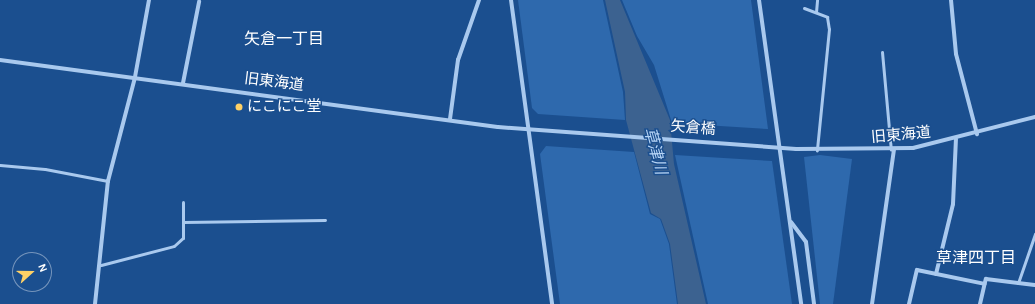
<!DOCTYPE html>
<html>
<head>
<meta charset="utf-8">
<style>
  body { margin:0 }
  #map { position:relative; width:1035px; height:304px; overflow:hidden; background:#1b4f8f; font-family:Karla,"Noto Sans JP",sans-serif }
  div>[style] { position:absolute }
  .green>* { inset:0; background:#2e69ad }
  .water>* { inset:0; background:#3c6290 }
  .lane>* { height:3px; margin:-1.5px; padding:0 1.5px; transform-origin:1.5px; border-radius:1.5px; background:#a9c9ee }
  .street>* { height:4px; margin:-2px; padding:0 2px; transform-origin:2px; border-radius:2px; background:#a9c9ee }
  .dots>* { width:11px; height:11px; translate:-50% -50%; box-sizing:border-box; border:2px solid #1b4f8f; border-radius:50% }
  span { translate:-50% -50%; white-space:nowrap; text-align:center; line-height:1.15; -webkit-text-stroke:3px #1b4f8f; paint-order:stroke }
  .street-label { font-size:15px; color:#fff }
  .poi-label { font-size:15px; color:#fff }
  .left { translate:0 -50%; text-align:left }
  .neighbourhood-label { font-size:16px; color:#fff }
  .water-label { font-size:16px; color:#b5d3f5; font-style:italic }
  .north { position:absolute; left:12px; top:252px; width:40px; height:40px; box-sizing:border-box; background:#1b4f8f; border:1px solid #7695bc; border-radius:50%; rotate:69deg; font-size:11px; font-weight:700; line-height:16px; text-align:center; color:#fff }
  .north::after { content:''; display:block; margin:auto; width:14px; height:18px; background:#ffd166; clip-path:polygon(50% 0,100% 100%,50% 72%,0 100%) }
</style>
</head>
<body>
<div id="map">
  <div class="green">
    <i style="clip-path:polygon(518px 0,603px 0,623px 92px,625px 120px,538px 114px,532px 108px)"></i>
    <i style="clip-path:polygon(622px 0,751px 0,768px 129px,672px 123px,654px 65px,637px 36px)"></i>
    <i style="clip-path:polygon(546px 146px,634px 152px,650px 214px,660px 219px,669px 244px,677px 304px,560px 304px,540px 154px)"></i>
    <i style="clip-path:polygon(675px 155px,772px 161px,792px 304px,708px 304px)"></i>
    <i style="clip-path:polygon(820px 155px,852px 159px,833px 304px,820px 304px,804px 157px)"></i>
  </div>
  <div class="water">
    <i style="clip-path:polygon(605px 0,620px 0,670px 120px,674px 164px,706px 304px,678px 304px,670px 244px,661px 219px,651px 213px,626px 120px,625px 92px)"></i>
  </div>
  <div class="lane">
    <i style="left:804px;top:8px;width:25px;rotate:21deg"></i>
    <i style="left:827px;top:17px;width:12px;rotate:81deg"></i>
    <i style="left:829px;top:29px;width:122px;rotate:95.7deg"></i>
    <i style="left:816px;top:12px;width:12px;rotate:-85deg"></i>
    <i style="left:882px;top:52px;width:98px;rotate:84.8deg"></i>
    <i style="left:0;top:165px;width:45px;rotate:5.1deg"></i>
    <i style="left:45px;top:169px;width:64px;rotate:10.8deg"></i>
    <i style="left:183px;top:222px;width:142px;rotate:-0.8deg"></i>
    <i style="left:101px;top:265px;width:75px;rotate:-14.6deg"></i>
    <i style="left:174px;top:246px;width:12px;rotate:-42deg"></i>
    <i style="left:183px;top:238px;width:36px;rotate:-90deg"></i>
    <i style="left:1018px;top:283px;width:52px;rotate:-70.9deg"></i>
  </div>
  <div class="street">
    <i style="left:511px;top:0;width:307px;rotate:82.3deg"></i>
    <i style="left:759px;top:0;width:307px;rotate:82.1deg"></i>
    <i style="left:951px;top:0;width:54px;rotate:84.7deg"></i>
    <i style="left:956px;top:54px;width:83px;rotate:75.3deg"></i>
    <i style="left:0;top:60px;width:502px;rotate:7.66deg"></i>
    <i style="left:498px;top:127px;width:299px;rotate:4.2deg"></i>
    <i style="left:796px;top:149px;width:117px;rotate:-0.5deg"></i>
    <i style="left:913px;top:148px;width:126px;rotate:-14.3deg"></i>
    <i style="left:183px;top:83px;width:83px;rotate:-78.8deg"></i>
    <i style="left:450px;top:119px;width:60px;rotate:-82.3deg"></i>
    <i style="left:458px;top:60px;width:64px;rotate:-70.7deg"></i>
    <i style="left:791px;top:222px;width:25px;rotate:53deg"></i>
    <i style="left:806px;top:242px;width:63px;rotate:82.6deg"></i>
    <i style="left:936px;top:274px;width:72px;rotate:-76.3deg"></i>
    <i style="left:953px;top:204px;width:65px;rotate:-87.4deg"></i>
    <i style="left:95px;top:304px;width:124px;rotate:-84deg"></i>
    <i style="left:108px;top:181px;width:107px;rotate:-75.4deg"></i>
    <i style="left:135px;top:77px;width:78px;rotate:-79.7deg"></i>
    <i style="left:872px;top:304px;width:156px;rotate:-81.9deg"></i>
    <i style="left:909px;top:304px;width:35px;rotate:-77deg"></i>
    <i style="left:917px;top:270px;width:69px;rotate:11.6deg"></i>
    <i style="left:980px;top:304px;width:26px;rotate:-77deg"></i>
    <i style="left:986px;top:279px;width:49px;rotate:7deg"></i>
  </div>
  <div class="dots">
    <i style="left:239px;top:107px;background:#ffd166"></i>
  </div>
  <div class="street-label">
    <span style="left:274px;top:82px;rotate:7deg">旧東海道</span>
    <span style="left:693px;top:128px;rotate:4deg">矢倉橋</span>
    <span style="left:901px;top:135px;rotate:-5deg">旧東海道</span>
  </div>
  <div class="poi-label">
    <span class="left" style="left:247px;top:107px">にこにこ堂</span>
  </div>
  <div class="neighbourhood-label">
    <span style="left:284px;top:39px">矢倉一丁目</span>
    <span style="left:976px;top:258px">草津四丁目</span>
  </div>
  <div class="water-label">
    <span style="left:655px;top:151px;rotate:75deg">草津川</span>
  </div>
  <div class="north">N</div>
</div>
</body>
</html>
